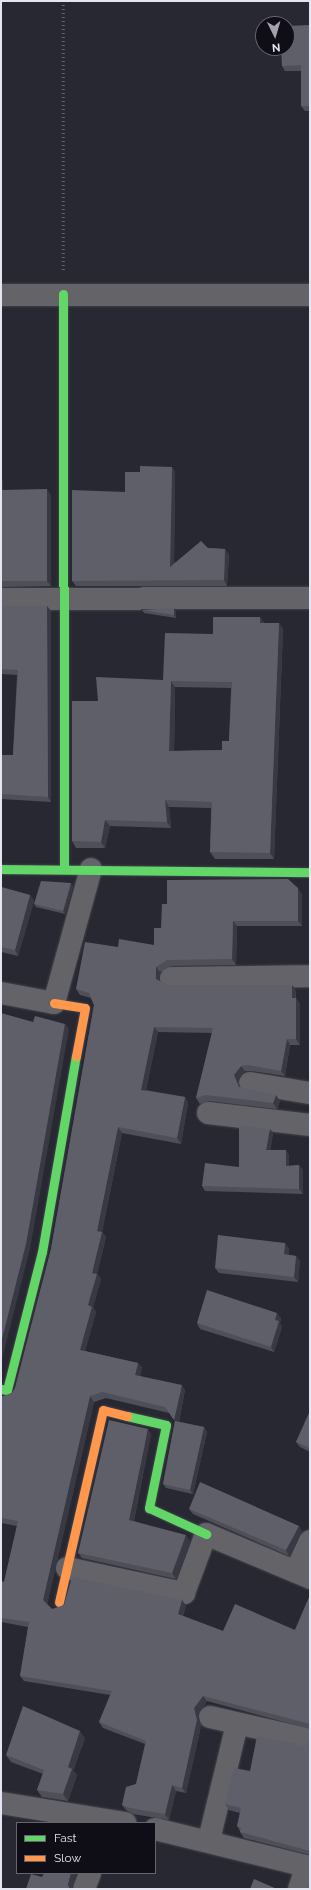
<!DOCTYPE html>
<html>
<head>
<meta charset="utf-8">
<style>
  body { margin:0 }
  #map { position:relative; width:311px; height:1890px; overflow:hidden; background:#282832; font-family:Raleway,sans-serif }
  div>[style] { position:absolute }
  .path>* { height:2.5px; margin-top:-1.25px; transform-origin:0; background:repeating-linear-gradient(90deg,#65646a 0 1px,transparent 0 4px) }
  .roads { filter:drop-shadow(0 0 1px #43434c) drop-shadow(0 0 1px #43434c) }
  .street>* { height:22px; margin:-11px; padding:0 11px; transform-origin:11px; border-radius:11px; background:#646368 }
  .fast>* { height:9px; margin:-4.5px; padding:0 4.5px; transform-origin:4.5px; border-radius:4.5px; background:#63d668 }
  .slow>* { height:9px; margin:-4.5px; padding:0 4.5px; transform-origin:4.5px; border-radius:4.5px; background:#ff974d }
  .wall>* { inset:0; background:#4e4f59 }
  .shaded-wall>* { inset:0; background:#383942 }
  .building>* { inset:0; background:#5f5f69 }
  span { translate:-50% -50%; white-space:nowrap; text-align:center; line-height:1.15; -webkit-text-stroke:3px #0f0e17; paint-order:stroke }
  .frame { position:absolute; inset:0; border:2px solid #e5e5f2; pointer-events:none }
  .legend { position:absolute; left:16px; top:1822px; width:140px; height:52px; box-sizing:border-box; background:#0f0e17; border:1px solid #65646f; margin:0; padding:5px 7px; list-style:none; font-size:12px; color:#e5e5f2 }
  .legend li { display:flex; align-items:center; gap:8px; height:20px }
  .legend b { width:20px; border:1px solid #65646f }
  .north { position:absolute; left:255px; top:16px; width:40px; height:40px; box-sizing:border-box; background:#0f0e17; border:1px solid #65646f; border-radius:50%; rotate:175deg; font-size:11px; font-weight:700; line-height:16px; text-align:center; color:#e5e5f2 }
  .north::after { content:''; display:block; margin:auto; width:14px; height:18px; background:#a3a3af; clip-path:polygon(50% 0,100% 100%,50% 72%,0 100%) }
</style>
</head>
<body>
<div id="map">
  <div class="path">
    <i style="left:63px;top:270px;width:269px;rotate:-90deg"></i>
  </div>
  <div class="roads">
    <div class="street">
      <i style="left:1px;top:295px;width:309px"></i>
      <i style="left:1px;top:599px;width:309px;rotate:-0.2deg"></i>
      <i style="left:171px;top:978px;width:139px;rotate:-0.8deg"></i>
      <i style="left:1px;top:993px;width:54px;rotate:10.7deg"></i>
      <i style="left:54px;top:1003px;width:139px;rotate:-74.6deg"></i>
      <i style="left:250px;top:1083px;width:61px;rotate:9.5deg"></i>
      <i style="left:208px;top:1113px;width:103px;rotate:6.7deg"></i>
      <i style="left:67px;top:1568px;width:120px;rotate:12.1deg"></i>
      <i style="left:184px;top:1593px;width:63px;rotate:-69.6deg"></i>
      <i style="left:206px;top:1534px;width:113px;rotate:22.9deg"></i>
      <i style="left:296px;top:1571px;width:33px;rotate:-65deg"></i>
      <i style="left:210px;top:1717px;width:98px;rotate:12.9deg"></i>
      <i style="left:1px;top:1803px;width:126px;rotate:9.2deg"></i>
      <i style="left:155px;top:1829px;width:160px;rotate:13.8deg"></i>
      <i style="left:209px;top:1840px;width:119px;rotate:-76.4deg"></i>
      <i style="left:84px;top:1889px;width:17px;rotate:-69deg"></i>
      <i style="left:299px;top:1889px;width:24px;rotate:-71deg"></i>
    </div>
    <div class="fast">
      <i style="left:63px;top:294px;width:575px;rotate:89.9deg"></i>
      <i style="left:1px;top:869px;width:309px;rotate:0.6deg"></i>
      <i style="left:1px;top:1389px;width:6px;rotate:9deg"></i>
      <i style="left:7px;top:1390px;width:142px;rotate:-75.8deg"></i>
      <i style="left:42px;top:1252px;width:199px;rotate:-80.2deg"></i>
      <i style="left:127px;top:1416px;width:40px;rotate:13deg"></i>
      <i style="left:166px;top:1425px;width:85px;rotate:101.6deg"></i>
      <i style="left:149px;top:1508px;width:63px;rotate:24.5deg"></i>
    </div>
    <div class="slow">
      <i style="left:54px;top:1003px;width:31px;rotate:9deg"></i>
      <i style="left:85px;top:1008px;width:49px;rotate:100.6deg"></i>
      <i style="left:59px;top:1602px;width:197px;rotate:-77.1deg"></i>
      <i style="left:103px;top:1410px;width:25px;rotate:14deg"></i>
    </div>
  </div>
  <div class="wall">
    <i style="clip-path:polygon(310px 25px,310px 111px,305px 111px,301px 106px,301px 71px,285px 71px,282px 66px)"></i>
    <i style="clip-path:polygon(172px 467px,175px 472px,174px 563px,208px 548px,225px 549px,229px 555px,227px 586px,76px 586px,72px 581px,125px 492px,140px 472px)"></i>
    <i style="clip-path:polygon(1px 479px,3px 482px,3px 490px,51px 495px,51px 586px,1px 587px)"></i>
    <i style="clip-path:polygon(1px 606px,47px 606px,51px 611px,51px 802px,1px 799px,1px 755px,13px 755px,17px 675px,1px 674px)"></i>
    <i style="clip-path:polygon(142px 610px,176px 611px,176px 618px,144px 613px)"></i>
    <i style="clip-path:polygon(evenodd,260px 617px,264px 623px,279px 623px,283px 629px,274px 859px,215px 859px,210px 852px,211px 808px,169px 807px,171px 828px,110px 826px,105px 848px,76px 848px,72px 841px,98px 701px,163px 680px,213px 634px,260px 617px,175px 687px,231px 688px,229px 741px,222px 750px,174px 751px,175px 687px)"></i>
    <i style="clip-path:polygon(73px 886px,65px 914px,36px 907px,34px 904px)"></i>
    <i style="clip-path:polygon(1px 887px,30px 895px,34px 901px,18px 956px,1px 952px)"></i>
    <i style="clip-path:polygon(302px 894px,302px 926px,237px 926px,236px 965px,171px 966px,160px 972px,160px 981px,167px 985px,296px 990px,296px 998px,300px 1004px,300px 1045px,290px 1045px,285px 1076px,252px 1071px,245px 1071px,238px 1081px,241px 1088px,280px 1101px,277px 1109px,209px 1101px,200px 1104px,196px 1098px,212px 1033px,158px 1032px,146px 1090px,185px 1097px,188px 1103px,181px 1144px,122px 1133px,102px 1232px,106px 1237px,97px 1274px,101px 1279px,93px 1307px,96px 1312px,85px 1351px,138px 1363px,142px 1368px,140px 1376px,185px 1390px,179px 1422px,204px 1427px,207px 1432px,193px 1494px,166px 1488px,163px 1484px,175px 1421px,169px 1413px,106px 1398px,94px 1402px,47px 1604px,52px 1609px,182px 1600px,186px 1606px,183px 1616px,223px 1631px,295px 1630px,310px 1595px,310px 1729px,207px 1701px,198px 1714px,201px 1726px,186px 1793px,176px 1791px,169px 1820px,133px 1814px,126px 1810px,122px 1805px,136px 1784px,145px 1744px,103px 1728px,99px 1722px,110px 1695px,24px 1681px,20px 1676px,28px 1627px,1px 1622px,1px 1581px,4px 1582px,17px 1526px,1px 1523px,1px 1397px,12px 1393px,15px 1388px,51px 1249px,94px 1005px,91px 998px,80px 995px,76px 989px,118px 947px,154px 945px,161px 928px,167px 904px)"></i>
    <i style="clip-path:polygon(273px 1133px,270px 1150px,289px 1155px,289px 1166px,299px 1165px,303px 1170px,303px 1194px,205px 1191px,202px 1186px,239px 1167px)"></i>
    <i style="clip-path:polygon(285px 1243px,289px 1249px,288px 1255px,296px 1256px,300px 1261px,298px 1282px,219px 1273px,215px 1268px)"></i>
    <i style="clip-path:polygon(281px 1318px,280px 1323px,282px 1327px,274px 1352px,200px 1329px,197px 1323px)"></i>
    <i style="clip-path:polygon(310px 1411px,310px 1452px,300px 1447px,296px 1442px)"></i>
    <i style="clip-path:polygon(151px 1434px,134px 1521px,190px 1541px,176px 1579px,82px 1558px,78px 1553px)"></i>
    <i style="clip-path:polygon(189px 1509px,302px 1531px,289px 1556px,193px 1514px)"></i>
    <i style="clip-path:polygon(85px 1738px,73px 1771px,77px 1775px,68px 1801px,42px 1797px,37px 1790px,43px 1774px,11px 1762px,6px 1755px)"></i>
    <i style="clip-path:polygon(310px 1741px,310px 1855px,244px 1838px,240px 1832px,240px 1831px,237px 1826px,240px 1813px,229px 1810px,225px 1804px,250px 1771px,306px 1746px)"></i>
  </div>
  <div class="shaded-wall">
    <i style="clip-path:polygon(172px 467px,175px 472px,174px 572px,170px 567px)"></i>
    <i style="clip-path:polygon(1px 479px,3px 482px,3px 496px,1px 493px)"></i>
    <i style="clip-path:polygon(47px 489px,51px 495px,51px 586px,47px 581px)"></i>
    <i style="clip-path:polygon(225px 549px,229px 555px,227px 586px,224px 580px)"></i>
    <i style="clip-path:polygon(47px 606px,51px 611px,51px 802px,48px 797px)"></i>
    <i style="clip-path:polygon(174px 608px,176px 611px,176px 618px,174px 615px)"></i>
    <i style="clip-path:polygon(260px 617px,264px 624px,260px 623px)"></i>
    <i style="clip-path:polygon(279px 623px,283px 629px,274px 859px,270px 853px)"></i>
    <i style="clip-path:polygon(171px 681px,175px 687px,174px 757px,169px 751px)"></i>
    <i style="clip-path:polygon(165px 800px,169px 807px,171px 828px,167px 822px)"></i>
    <i style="clip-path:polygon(105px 820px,110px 826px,105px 848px,101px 842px)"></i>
    <i style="clip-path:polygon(71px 883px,73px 886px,65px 914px,63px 911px)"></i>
    <i style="clip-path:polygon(298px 888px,302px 894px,302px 926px,298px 921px)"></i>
    <i style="clip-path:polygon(30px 895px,34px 901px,18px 956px,15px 950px)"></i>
    <i style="clip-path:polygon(233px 921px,237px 926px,236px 965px,232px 959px)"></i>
    <i style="clip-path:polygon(156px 967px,160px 972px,160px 984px,156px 979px)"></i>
    <i style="clip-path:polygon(292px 985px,296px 990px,295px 1003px,292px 998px)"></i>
    <i style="clip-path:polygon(296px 998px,300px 1004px,300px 1045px,296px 1039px)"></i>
    <i style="clip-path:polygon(65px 1024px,69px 1029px,30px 1249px,1px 1363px,1px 1343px)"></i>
    <i style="clip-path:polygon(154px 1027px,158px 1032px,145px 1095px,141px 1090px)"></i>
    <i style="clip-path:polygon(287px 1039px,290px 1045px,285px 1076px,281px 1071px)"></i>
    <i style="clip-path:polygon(241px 1066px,245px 1071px,238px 1081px,242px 1093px,239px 1087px,234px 1075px)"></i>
    <i style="clip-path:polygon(276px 1095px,280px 1101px,277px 1109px,273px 1103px)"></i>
    <i style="clip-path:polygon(185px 1097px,188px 1103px,181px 1144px,177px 1138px)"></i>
    <i style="clip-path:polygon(118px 1127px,122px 1133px,101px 1236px,97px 1231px)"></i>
    <i style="clip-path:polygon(270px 1129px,273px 1133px,270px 1155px,266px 1150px)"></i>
    <i style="clip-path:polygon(286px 1150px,289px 1155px,289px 1170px,286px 1166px)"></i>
    <i style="clip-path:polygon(299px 1165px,303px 1170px,303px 1194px,299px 1189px)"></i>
    <i style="clip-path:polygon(102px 1232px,106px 1237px,97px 1274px,101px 1279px,93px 1307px,96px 1312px,84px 1355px,80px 1350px,92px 1273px)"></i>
    <i style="clip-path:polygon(285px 1243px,289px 1249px,288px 1260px,284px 1254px)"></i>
    <i style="clip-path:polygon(296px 1256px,300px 1261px,298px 1282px,294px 1277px)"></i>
    <i style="clip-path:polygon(277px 1313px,281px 1318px,280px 1323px,282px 1327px,274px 1352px,271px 1347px,275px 1320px)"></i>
    <i style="clip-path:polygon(138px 1363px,142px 1368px,139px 1381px,135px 1375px)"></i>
    <i style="clip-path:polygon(182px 1385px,185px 1390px,178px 1425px,174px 1420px)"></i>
    <i style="clip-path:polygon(90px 1396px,94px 1402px,47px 1605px,43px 1600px)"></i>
    <i style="clip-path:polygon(204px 1427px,207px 1432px,193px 1494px,190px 1490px)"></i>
    <i style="clip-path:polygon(148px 1429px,151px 1434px,133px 1525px,129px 1520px)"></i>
    <i style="clip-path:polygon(299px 1526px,302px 1531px,289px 1556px,286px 1550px)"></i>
    <i style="clip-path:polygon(186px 1535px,190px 1541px,176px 1579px,172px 1573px)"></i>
    <i style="clip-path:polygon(182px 1600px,186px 1606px,181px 1620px,178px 1614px)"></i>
    <i style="clip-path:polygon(203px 1696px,207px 1701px,198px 1714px,201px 1726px,186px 1793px,182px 1788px,194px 1708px)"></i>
    <i style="clip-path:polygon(80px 1731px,85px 1738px,73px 1771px,77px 1775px,68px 1801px,63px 1794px,68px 1767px)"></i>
    <i style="clip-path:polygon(172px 1785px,176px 1791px,169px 1820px,165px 1814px)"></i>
    <i style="clip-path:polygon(71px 1873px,75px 1873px,76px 1875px,72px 1889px,70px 1889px,68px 1885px)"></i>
  </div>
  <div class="building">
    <i style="clip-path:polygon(310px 25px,310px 106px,301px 106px,301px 65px,282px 66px,281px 48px,287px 48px,287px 26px)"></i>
    <i style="clip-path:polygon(140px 466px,172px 467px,170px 567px,201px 541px,208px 548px,225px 549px,224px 580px,72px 581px,72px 490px,125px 492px,125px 472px,140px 472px)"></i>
    <i style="clip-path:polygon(47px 489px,47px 581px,1px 581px,1px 490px)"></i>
    <i style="clip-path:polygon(1px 606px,47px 606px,48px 797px,1px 794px,1px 755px,13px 755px,18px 670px,1px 669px)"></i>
    <i style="clip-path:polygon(174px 608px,174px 615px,142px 610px)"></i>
    <i style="clip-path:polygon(evenodd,213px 617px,260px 617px,260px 623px,279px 623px,270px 853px,210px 852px,212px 802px,165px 800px,167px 822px,105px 820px,101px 842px,72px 841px,72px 701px,98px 701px,96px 677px,163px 680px,165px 633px,213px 634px,213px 617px,171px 681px,232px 682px,229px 741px,222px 741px,222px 750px,169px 751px,171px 681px)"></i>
    <i style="clip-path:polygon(288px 879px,298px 888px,298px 921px,233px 921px,232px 959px,167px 960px,156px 967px,156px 979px,167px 985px,292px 985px,292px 998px,296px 998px,296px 1039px,287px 1039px,281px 1071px,248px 1065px,241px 1066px,234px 1075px,239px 1087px,276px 1095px,273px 1103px,206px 1095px,196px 1098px,213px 1028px,154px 1027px,141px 1090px,185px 1097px,177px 1138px,118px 1127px,97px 1231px,102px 1232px,92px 1273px,97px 1274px,88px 1305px,92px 1307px,80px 1350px,138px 1363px,135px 1375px,182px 1385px,174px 1420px,165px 1407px,102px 1392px,90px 1396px,43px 1600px,52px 1609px,64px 1605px,72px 1577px,182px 1600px,178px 1614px,223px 1631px,235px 1604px,295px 1630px,310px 1595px,310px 1688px,309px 1691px,310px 1691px,310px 1724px,203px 1696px,194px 1708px,197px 1720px,182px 1788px,172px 1785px,165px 1814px,130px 1808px,122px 1805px,126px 1787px,136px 1784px,146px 1741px,99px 1722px,112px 1691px,20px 1676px,29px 1622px,1px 1618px,1px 1581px,4px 1582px,18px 1521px,1px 1518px,1px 1397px,12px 1393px,15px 1388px,51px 1249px,94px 1005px,89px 993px,76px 989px,85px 942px,118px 947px,119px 939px,154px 945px,154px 928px,161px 928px,162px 904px,167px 904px,167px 880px)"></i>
    <i style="clip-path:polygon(41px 881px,71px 883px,63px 911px,34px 904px)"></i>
    <i style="clip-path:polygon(1px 887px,30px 895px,15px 950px,1px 947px)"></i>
    <i style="clip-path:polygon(1px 1013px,33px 1022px,35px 1016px,65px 1024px,26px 1244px,1px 1343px)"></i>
    <i style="clip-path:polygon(239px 1125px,270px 1129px,266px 1150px,286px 1150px,286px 1166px,299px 1165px,299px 1189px,202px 1186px,205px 1163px,239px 1167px)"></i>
    <i style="clip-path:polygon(218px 1235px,285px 1243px,284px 1254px,296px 1256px,294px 1277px,215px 1268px)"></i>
    <i style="clip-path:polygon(207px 1290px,277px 1313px,275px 1320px,279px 1321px,271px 1347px,197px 1323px)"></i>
    <i style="clip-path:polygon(310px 1411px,310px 1448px,296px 1442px)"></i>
    <i style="clip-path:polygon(109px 1420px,148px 1429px,129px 1520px,186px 1535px,172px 1573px,78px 1553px)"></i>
    <i style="clip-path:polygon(175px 1421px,204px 1427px,190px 1490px,163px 1484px)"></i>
    <i style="clip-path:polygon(200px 1482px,299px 1526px,286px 1550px,189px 1509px)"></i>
    <i style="clip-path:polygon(23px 1706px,80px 1731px,68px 1767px,72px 1769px,63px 1794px,37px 1790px,44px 1770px,6px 1755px)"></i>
    <i style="clip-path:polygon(257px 1736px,306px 1746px,310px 1741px,310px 1851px,240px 1832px,241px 1828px,237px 1826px,241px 1808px,225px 1804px,234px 1768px,250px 1771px)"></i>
    <i style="clip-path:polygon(44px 1873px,71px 1873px,68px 1885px,70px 1889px,26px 1889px,31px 1874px,42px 1877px)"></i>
    <i style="clip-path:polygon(254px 1879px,277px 1889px,250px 1889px)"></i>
    <i style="clip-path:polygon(310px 1879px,310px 1889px,305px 1889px)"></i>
  </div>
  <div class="frame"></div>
  <ul class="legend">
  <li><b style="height:5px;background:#63d668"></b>Fast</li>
  <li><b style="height:5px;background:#ff974d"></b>Slow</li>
  </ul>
  <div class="north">N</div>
</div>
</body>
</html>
